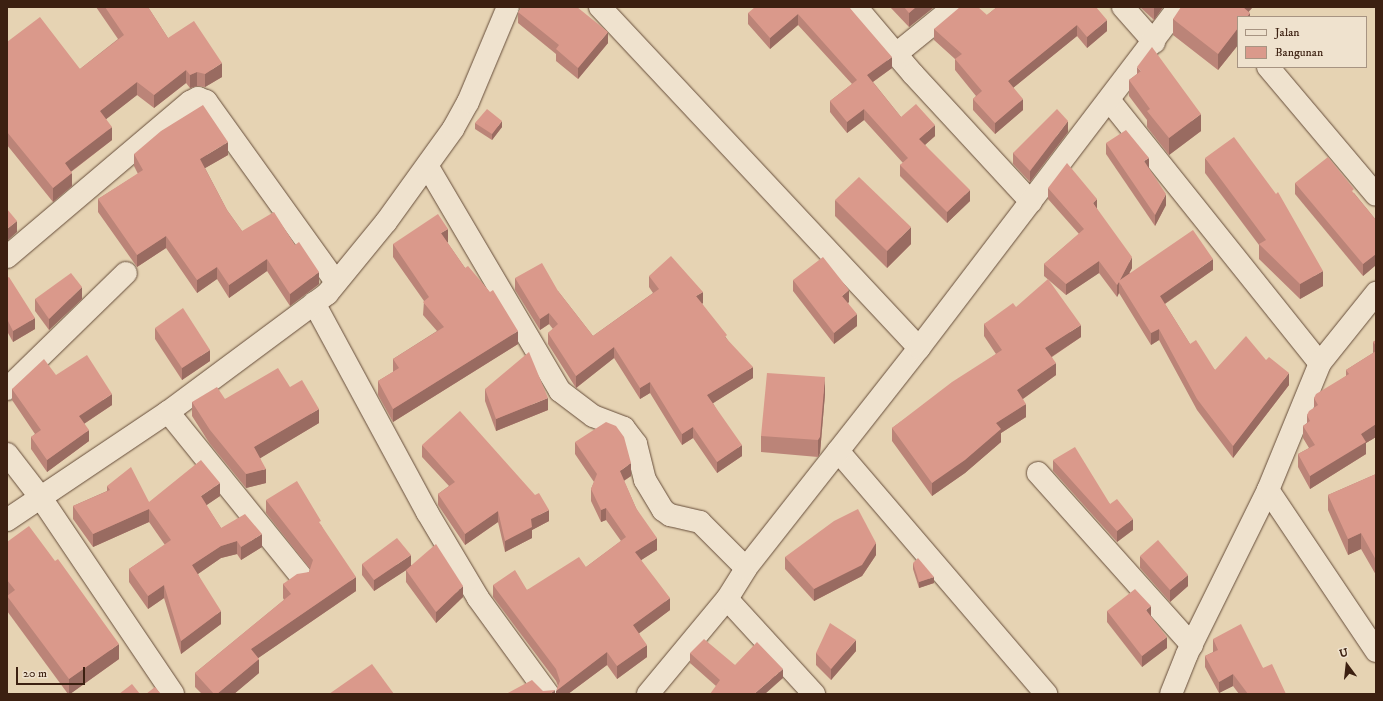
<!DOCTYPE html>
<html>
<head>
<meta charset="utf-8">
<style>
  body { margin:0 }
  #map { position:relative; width:1383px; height:701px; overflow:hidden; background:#e6d3b3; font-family:"IM FELL DW Pica",serif }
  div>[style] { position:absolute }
  .roads { filter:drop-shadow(0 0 1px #664d3a) drop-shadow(0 0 1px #664d3a) }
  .minor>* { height:22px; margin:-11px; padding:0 11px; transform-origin:11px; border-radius:11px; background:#efe2ce }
  .wall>* { inset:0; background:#bb8478 }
  .shaded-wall>* { inset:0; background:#996b61 }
  .building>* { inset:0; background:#da998b }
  span { translate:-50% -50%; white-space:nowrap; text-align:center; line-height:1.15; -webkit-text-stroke:3px #efe2ce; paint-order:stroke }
  .frame { position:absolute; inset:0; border:8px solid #3c2011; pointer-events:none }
  .legend { position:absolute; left:1237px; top:16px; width:130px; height:52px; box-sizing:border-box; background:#efe2ce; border:1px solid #a79482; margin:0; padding:5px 7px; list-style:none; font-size:12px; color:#3c2011 }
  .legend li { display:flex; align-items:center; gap:8px; height:20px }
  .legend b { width:20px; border:1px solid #a79482 }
  .north { position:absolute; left:1327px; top:645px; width:40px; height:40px; -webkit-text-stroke:3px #efe2ce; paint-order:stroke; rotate:345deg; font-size:11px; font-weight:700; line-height:16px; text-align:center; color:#3c2011 }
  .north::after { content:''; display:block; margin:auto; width:14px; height:18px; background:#3c2011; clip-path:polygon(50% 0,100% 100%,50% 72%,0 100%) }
  .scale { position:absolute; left:16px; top:667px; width:69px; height:18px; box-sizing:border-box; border:2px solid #3c2011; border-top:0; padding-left:5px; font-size:12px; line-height:14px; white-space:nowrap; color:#3c2011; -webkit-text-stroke:3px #efe2ce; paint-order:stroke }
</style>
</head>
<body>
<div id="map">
  <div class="roads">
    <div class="minor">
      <i style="left:600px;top:7px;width:467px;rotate:46.9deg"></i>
      <i style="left:856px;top:7px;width:88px;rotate:49.6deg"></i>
      <i style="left:913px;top:74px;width:174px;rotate:47.3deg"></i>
      <i style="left:1123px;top:7px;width:47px;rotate:48.5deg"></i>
      <i style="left:896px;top:54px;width:75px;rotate:-39deg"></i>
      <i style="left:1268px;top:67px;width:167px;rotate:49.8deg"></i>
      <i style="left:1109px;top:100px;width:337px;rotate:51.3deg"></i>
      <i style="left:428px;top:167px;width:260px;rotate:59.5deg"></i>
      <i style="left:560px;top:391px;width:41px;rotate:37.1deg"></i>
      <i style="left:593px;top:416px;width:33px;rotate:21deg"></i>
      <i style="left:624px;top:428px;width:20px;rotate:53deg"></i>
      <i style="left:636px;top:444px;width:37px;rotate:76deg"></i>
      <i style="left:645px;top:480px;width:35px;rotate:59deg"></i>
      <i style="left:663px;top:510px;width:9px;rotate:36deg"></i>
      <i style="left:670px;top:515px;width:31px;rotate:13deg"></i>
      <i style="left:700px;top:522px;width:65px;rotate:45deg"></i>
      <i style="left:7px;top:257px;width:240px;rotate:-40.3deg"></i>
      <i style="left:190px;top:102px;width:9px;rotate:-27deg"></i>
      <i style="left:198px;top:98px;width:9px;rotate:21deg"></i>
      <i style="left:206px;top:101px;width:223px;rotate:54.3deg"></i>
      <i style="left:314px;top:303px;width:238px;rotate:61.6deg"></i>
      <i style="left:427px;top:512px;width:100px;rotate:59.3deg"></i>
      <i style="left:478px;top:598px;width:119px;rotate:53.9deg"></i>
      <i style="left:7px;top:389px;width:166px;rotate:-44.3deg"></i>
      <i style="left:168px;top:412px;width:211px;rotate:51deg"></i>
      <i style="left:838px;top:451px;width:320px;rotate:49.4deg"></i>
      <i style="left:7px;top:454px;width:56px;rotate:52.3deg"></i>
      <i style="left:41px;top:498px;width:236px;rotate:56deg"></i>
      <i style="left:1038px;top:473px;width:231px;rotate:48.2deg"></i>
      <i style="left:1268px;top:490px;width:194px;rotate:56.1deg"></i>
      <i style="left:7px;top:520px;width:194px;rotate:-33.9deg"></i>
      <i style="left:168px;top:412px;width:198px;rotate:-36.6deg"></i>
      <i style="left:327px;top:294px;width:93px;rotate:-50.7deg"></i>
      <i style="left:386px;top:222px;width:115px;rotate:-54.2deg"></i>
      <i style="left:453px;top:129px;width:31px;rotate:-61deg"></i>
      <i style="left:468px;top:102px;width:103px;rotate:-67.2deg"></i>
      <i style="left:727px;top:599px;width:129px;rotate:47.5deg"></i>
      <i style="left:648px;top:694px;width:124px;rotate:-50.3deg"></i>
      <i style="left:727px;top:599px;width:36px;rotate:-58deg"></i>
      <i style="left:746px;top:568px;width:280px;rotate:-51.8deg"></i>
      <i style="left:919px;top:348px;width:429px;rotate:-52.7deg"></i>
      <i style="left:1171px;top:694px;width:43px;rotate:-68.2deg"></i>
      <i style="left:1187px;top:654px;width:183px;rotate:-63.7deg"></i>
      <i style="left:1268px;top:490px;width:137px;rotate:-67.7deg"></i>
      <i style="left:1320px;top:363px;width:90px;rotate:-51.3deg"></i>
    </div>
  </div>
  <div class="wall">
    <i style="clip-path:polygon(96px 7px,148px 7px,168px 38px,222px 77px,205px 87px,197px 86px,190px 88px,186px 83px,154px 108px,137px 95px,106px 119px,112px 140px,71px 172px,72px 186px,53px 202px,7px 145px,7px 42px,80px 69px,118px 39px)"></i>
    <i style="clip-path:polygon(849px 7px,892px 68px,873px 82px,901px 117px,935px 136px,925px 145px,970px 201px,947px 223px,900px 176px,900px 165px,903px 163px,864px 120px,847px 133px,830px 112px,830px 101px,852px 84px,798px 25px,770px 49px,748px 24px,748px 13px)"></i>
    <i style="clip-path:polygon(890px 7px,934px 7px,909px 27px)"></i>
    <i style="clip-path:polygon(997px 7px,1107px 31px,1087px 48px,1077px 36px,1013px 88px,1023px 110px,995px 134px,973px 110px,973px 99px,976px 96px,955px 70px,955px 59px,934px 40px,934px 29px,987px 15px)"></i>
    <i style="clip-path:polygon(1140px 7px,1163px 7px,1154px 20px)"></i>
    <i style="clip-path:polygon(1249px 11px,1250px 17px,1238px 17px,1238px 45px,1218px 70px,1173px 35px,1173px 19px)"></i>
    <i style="clip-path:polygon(518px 12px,608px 43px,578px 79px,556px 61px,556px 54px,518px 23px)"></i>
    <i style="clip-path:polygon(1137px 67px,1201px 131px,1169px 155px,1147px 127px,1147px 120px,1129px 96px,1129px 80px,1137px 74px)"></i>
    <i style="clip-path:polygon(475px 123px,502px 127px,492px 140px,475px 129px)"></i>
    <i style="clip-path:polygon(1068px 132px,1030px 182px,1013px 164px,1013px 153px)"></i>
    <i style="clip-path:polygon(1106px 143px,1149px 168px,1166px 205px,1155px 226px,1106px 154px)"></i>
    <i style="clip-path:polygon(134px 154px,228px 155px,205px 168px,227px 210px,242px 231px,319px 284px,290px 306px,267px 271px,229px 298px,217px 279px,197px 293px,166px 248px,137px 267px,98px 212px,98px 199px,138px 174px,134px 166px)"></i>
    <i style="clip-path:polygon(1205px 158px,1323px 286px,1300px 299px,1259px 259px,1259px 245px,1205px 173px)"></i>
    <i style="clip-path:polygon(1295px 183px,1354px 193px,1376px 220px,1376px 265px,1363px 276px,1295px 194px)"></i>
    <i style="clip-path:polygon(1048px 188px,1097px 209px,1132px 268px,1129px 273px,1213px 270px,1165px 304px,1190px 344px,1215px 370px,1266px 360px,1289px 385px,1233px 458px,1197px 410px,1159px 340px,1151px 345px,1119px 293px,1117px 297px,1099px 273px,1066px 295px,1044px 276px,1044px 264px,1079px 234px,1048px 199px)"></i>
    <i style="clip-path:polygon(835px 200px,911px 244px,887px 268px,835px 216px)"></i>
    <i style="clip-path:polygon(447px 242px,518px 344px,393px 422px,378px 395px,378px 381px,393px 372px,393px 359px,437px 331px,423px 315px,424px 301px,393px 257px,393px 244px,448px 242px)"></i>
    <i style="clip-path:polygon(649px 276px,703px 303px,702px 304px,727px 339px,753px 378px,713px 403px,742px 456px,717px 473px,693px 438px,682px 445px,650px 393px,640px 399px,614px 358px,576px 388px,548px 344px,548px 333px,553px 329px,549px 324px,540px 330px,515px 290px,515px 278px,558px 291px,593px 336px,653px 293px,649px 287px)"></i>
    <i style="clip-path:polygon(7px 278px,35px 329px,13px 342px,8px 333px)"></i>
    <i style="clip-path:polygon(793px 280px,849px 302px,848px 303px,857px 326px,834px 344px,793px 291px)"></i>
    <i style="clip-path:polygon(35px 299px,82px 299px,49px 330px,35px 311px)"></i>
    <i style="clip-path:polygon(1016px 307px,1081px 337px,1052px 357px,1056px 375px,1023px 399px,1026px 417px,1001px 433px,1001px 442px,965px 473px,932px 496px,892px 441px,892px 428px,996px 354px,984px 336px,984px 324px)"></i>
    <i style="clip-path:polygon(155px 328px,210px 361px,182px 380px,155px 339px)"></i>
    <i style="clip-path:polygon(1376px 340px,1376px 437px,1366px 443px,1366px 454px,1310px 489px,1298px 467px,1298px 454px,1309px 448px,1303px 438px,1303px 426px,1307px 423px,1307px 415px,1314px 408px,1314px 398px,1346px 376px,1346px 370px,1373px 353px,1373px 342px)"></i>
    <i style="clip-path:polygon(56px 375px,112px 405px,84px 424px,89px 441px,47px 472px,31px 449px,31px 437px,35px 434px,12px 400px,12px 389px)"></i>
    <i style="clip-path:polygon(290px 387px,319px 423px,260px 458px,266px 483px,246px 488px,210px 444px,192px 416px,192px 402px,225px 399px)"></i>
    <i style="clip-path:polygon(485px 389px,548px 410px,496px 431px,485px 401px)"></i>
    <i style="clip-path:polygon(825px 394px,820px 453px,818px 457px,761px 452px,761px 436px)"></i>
    <i style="clip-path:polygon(575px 442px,631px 476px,624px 481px,636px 508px,657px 550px,641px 560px,670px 610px,639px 633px,647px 657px,617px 679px,607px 665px,568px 694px,556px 694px,558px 686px,556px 681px,493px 597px,493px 585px,527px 590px,586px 567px,621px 541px,606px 520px,601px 522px,591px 501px,591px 489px,594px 482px,575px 454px)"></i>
    <i style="clip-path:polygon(422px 445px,549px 521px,532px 530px,532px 538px,505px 552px,498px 522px,465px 545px,438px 505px,438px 494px,449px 486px,422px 457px)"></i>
    <i style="clip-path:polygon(1053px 460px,1110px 504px,1133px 530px,1117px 542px,1053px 471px)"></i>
    <i style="clip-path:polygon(1376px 474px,1376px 575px,1361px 549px,1348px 555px,1328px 510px,1328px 495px)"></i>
    <i style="clip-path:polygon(107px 486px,149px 502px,220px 496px,206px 505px,221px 528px,262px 547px,241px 560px,237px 554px,221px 558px,198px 574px,221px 624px,181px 654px,164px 598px,148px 609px,129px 582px,129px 569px,165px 545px,149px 522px,93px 547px,73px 519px,73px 506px,107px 491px)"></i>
    <i style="clip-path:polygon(266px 500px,321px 525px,356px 591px,258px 658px,259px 673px,234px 694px,202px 694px,195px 687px,195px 673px,284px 600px,283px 598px,283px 584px,309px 572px,310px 569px,266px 513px)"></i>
    <i style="clip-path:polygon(7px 542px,119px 659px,70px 694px,68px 694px,7px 611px)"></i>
    <i style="clip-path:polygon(876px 555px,862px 576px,814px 601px,785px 569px,785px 557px)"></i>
    <i style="clip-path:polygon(1140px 556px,1188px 586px,1170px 602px,1140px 568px)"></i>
    <i style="clip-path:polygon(913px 563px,934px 583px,919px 588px,913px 569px)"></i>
    <i style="clip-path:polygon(362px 564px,411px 565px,463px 597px,436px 623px,406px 582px,406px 570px,374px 591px,362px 575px)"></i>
    <i style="clip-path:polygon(1107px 611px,1151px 616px,1167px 648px,1142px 667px,1107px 622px)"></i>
    <i style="clip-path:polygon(1213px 639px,1263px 668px,1286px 694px,1239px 694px,1233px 686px,1219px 693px,1205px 667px,1205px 656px,1213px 652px)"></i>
    <i style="clip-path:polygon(856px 651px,831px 680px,816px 665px,816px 653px)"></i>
    <i style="clip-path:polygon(690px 653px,735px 665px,783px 678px,716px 686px,690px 663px)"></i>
  </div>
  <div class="shaded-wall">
    <i style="clip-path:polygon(916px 7px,934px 7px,909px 27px,909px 13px)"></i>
    <i style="clip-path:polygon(1155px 7px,1163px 7px,1154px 20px,1154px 8px)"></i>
    <i style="clip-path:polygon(1240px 7px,1253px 7px,1244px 17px)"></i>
    <i style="clip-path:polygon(1250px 13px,1250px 17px,1247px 17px)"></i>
    <i style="clip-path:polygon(798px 14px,798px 25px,770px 49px,770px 38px)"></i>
    <i style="clip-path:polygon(1107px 20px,1107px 31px,1087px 48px,1087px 37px)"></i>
    <i style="clip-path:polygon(1077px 25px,1077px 36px,1008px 92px,1008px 81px)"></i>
    <i style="clip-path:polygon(1238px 28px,1238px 45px,1218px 70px,1218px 54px)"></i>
    <i style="clip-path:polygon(608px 32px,608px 43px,578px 79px,578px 68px)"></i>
    <i style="clip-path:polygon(892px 57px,892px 68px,867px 86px,867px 75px)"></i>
    <i style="clip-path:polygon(222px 63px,222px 77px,205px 87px,205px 74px)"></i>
    <i style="clip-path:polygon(186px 70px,186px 83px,154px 108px,154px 95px)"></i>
    <i style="clip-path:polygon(197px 72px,197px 86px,190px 88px,190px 75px)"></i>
    <i style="clip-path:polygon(137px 82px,137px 95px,100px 124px,100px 111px)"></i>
    <i style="clip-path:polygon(1023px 99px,1023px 110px,995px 134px,995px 123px)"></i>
    <i style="clip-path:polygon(864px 109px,864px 120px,847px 133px,847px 122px)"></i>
    <i style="clip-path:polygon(1201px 114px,1201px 131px,1169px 155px,1169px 138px)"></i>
    <i style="clip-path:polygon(502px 121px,502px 127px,492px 140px,492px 134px)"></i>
    <i style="clip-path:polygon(1068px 121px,1068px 132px,1030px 182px,1030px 171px)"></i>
    <i style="clip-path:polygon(935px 125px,935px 136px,919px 150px,919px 139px)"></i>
    <i style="clip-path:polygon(112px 127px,112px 140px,65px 176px,65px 163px)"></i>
    <i style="clip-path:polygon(228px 142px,228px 155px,200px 171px,200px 159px)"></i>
    <i style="clip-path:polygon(1149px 158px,1149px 169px,1144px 161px)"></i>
    <i style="clip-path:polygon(72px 173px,72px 186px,53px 202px,53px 188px)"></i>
    <i style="clip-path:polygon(970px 190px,970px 201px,947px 223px,947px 212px)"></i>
    <i style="clip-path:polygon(1166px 194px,1166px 205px,1155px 226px,1155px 215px)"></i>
    <i style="clip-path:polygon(1097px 199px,1097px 211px,1093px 203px)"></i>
    <i style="clip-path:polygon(17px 221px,17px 232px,7px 241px,7px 229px)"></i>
    <i style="clip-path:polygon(911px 227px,911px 244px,887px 268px,887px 251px)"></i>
    <i style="clip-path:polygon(448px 229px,448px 242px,441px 246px,441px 233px)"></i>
    <i style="clip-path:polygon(166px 236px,166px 248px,137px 267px,137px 255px)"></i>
    <i style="clip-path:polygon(1376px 254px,1376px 265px,1363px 276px,1363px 264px)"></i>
    <i style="clip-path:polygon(1132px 257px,1132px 268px,1122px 287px,1120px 280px)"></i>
    <i style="clip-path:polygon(267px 259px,267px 271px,229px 298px,229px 285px)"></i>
    <i style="clip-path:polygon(1213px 259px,1213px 270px,1160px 307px,1160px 296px)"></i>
    <i style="clip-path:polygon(1099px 261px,1099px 273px,1066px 295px,1066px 284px)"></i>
    <i style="clip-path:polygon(217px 267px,217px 279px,197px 293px,197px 280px)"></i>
    <i style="clip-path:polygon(1323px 271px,1323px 286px,1300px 299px,1300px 284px)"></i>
    <i style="clip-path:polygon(319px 272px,319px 284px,290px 306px,290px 294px)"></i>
    <i style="clip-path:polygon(1119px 282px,1119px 293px,1117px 297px,1117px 285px)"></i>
    <i style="clip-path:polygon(82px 287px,82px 299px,49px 330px,49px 319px)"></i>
    <i style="clip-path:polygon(849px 290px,849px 302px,842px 307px,842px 296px)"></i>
    <i style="clip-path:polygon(703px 292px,703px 303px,696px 307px,696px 296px)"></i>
    <i style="clip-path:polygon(549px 313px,549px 324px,540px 330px,540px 319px)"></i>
    <i style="clip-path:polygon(857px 314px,857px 326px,834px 344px,834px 333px)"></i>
    <i style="clip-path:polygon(35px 318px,35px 329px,13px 342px,13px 331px)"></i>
    <i style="clip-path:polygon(8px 321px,8px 333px,7px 333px,7px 322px)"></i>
    <i style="clip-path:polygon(1081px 325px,1081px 337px,1045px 361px,1045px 348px)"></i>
    <i style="clip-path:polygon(1159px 329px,1159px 340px,1151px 345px,1151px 333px)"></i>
    <i style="clip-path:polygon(518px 331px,518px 344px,393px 422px,393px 409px)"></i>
    <i style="clip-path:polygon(614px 347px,614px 358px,576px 388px,576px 376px)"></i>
    <i style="clip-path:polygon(210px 350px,210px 361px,182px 380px,182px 368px)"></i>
    <i style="clip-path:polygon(1056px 363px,1056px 375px,1017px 403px,1017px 390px)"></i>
    <i style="clip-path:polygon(753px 367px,753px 378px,707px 407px,707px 395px)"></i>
    <i style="clip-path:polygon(1289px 373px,1289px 385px,1233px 458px,1233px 446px)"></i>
    <i style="clip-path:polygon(825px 377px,825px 394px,820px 453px,818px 457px,818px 440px)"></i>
    <i style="clip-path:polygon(650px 382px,650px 393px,640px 399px,640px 388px)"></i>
    <i style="clip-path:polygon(112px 394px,112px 405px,79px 427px,79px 416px)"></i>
    <i style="clip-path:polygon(548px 398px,548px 410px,496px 431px,496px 419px)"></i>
    <i style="clip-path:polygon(1026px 404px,1026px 417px,1001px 433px,1001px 442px,965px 473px,932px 496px,932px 483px,996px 423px)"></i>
    <i style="clip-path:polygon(319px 409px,319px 423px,254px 462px,254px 447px)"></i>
    <i style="clip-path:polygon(1376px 424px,1376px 437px,1366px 443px,1366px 454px,1310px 489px,1310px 476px,1361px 434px)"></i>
    <i style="clip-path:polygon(693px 427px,693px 438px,682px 445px,682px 434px)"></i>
    <i style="clip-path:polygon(89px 430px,89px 441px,47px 472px,47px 460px)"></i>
    <i style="clip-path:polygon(742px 445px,742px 456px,717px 473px,717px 462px)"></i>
    <i style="clip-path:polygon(631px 463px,631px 476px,620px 483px,620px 471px)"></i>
    <i style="clip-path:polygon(266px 469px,266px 483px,246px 488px,246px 474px)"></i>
    <i style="clip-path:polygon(220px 483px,220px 496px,201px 509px,201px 496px)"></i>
    <i style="clip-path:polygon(606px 508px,606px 520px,601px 522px,601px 510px)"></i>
    <i style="clip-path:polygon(149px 509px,149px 522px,93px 547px,93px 534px)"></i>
    <i style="clip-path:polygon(549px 510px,549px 521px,532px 530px,532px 538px,505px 552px,505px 541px,531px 519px)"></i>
    <i style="clip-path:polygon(498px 511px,498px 522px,465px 545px,465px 534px)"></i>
    <i style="clip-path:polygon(1133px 519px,1133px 530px,1117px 542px,1117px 531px)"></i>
    <i style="clip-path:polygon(1361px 533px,1361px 549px,1348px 555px,1348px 539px)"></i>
    <i style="clip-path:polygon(262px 534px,262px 547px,241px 560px,241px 547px)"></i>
    <i style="clip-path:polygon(657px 538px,657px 550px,635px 564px,635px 552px)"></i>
    <i style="clip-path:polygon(237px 541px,237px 554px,221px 558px,192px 578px,192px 565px,221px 546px)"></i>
    <i style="clip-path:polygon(876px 543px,876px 555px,862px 576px,814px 601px,814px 589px)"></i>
    <i style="clip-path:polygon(411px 555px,411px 567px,374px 591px,374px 580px)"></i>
    <i style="clip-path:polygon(1188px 575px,1188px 586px,1170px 602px,1170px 590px)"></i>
    <i style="clip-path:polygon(356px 577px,356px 591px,251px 663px,251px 649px)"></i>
    <i style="clip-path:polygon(934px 577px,934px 583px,919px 588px,919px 582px)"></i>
    <i style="clip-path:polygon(164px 585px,164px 598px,148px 609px,148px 596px)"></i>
    <i style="clip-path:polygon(463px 586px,463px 597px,436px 623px,436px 612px)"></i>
    <i style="clip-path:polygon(670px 598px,670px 610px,633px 638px,633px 625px)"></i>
    <i style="clip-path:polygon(1151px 606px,1151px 618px,1146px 610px)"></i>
    <i style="clip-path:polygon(221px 611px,221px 624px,181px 654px,181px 641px)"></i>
    <i style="clip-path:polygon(1167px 637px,1167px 648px,1142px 667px,1142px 656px)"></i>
    <i style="clip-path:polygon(856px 640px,856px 651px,831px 680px,831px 669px)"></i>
    <i style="clip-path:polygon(119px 644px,119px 659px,70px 694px,69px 694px,69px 679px)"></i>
    <i style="clip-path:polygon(647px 645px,647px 657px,617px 679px,617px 666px)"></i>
    <i style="clip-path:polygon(607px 652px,607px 665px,568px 694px,556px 694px,556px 691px)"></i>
    <i style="clip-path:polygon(259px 659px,259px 673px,234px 694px,217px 694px)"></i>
    <i style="clip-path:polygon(783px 669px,783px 678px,765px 694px,754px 694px)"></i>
    <i style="clip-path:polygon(1233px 674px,1233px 686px,1219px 693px,1219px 682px)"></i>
    <i style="clip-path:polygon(555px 690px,555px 694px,550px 694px)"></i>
  </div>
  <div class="building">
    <i style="clip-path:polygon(105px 7px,148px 7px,168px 38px,194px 21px,222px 63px,205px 74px,197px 72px,190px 75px,186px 70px,154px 95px,137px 82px,100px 111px,112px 127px,65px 163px,72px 173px,53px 188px,7px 132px,7px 42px,40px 17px,80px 69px,124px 35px)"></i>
    <i style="clip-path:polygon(522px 7px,577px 7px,608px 32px,578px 68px,556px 49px,559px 45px,518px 12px)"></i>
    <i style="clip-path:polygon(755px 7px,849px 7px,892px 57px,867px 75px,901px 117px,916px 104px,935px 125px,919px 139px,970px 190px,947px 212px,900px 165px,908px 158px,864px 109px,847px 122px,830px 101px,857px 80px,798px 14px,770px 38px,748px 13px)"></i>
    <i style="clip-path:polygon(904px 7px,916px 7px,909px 13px)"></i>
    <i style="clip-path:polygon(960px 7px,978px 7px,987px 15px,997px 7px,1096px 7px,1107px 20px,1087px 37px,1077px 25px,1008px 81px,1023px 99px,995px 123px,973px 99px,982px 91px,955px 59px,962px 54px,934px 29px)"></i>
    <i style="clip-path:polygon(1181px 7px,1243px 7px,1250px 13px,1247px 17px,1238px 17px,1238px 28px,1218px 54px,1173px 19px)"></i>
    <i style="clip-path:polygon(1152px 47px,1201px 114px,1169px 138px,1147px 111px,1150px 109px,1129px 80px,1141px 71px,1137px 67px)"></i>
    <i style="clip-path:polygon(203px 105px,228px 142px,200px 159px,227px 210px,242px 231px,274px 212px,295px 245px,299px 242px,319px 272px,290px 294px,267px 259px,229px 285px,217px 267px,197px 280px,166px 236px,137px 255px,98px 199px,143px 170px,134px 154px,161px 131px)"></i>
    <i style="clip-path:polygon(487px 109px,502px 121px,492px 134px,475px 123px)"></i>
    <i style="clip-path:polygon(1057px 109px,1068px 121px,1030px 171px,1013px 153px)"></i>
    <i style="clip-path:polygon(1126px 130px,1149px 158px,1144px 161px,1166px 194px,1155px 215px,1106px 143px)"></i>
    <i style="clip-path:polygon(1234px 137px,1276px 194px,1278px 192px,1323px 271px,1300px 284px,1259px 244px,1266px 240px,1205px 158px)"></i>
    <i style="clip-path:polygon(1328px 157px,1354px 189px,1352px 191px,1376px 220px,1376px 254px,1363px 264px,1295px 183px)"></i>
    <i style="clip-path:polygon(1067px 163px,1097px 199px,1093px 203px,1132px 257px,1120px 280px,1193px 230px,1213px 259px,1160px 296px,1190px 344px,1196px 340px,1215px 370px,1246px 336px,1266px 360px,1269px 357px,1289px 373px,1233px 446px,1197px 399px,1159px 329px,1151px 333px,1119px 282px,1117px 285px,1099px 261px,1066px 284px,1044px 264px,1084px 229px,1048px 188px)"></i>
    <i style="clip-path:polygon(859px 177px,911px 227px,887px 251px,835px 200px)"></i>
    <i style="clip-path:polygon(7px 209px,17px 221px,7px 229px)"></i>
    <i style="clip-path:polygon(438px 214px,448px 229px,441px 233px,465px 268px,468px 266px,490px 292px,493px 290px,518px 331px,393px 409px,378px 381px,399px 368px,393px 359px,444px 327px,423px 302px,429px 297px,393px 244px)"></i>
    <i style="clip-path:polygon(671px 256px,703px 292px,696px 296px,727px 335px,725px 337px,753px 367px,707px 395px,742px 445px,717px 462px,693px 427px,682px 434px,650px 382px,640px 388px,614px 347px,576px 376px,548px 333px,558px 324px,549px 313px,540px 319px,515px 278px,542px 263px,558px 291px,593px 336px,659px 289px,649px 276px)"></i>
    <i style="clip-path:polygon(823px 257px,849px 290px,842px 296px,857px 314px,834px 333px,793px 280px)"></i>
    <i style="clip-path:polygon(71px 273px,82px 287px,49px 319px,35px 299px)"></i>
    <i style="clip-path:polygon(9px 277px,35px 318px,13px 331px,8px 321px,7px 322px,7px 278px)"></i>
    <i style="clip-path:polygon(1048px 279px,1081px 325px,1045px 348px,1056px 363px,1017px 390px,1026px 404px,996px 423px,1001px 429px,965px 460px,932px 483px,892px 428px,952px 382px,1002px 350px,984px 324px,1013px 303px,1016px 307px)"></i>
    <i style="clip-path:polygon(183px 308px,210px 350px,182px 368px,155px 328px)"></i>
    <i style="clip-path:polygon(1376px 340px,1376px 346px,1373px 342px)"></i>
    <i style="clip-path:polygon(1376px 351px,1376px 424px,1361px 434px,1366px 442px,1310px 476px,1298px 454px,1315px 445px,1303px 426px,1310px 421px,1307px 415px,1309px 411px,1318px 405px,1314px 398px,1316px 394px,1349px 374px,1346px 370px)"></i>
    <i style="clip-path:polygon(529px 352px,548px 398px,496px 419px,485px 389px)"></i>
    <i style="clip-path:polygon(87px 355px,112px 394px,79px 416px,89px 430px,47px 460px,31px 437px,41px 430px,12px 389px,44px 359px,56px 375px)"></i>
    <i style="clip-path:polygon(278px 368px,290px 387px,302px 380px,319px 409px,254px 447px,266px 469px,246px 474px,210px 430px,192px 402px,217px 387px,225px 399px)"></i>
    <i style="clip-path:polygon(767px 373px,825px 377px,820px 437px,818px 440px,761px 436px)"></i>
    <i style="clip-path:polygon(460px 411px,535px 495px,539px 493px,549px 510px,531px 519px,532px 527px,505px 541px,498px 511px,465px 534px,438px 494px,455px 482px,422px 445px)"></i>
    <i style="clip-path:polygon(606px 422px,616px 426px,624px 437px,631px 463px,620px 471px,636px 508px,657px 538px,635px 552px,670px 598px,633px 625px,647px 645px,617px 666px,607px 652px,556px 691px,560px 681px,556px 669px,493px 585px,515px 570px,527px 590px,579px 557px,586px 567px,626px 537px,606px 508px,601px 510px,591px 489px,597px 474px,575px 442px)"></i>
    <i style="clip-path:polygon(1075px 447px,1110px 504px,1117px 499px,1133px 519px,1117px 531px,1053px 460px)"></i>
    <i style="clip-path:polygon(201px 460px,220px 483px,201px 496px,221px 528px,245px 514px,262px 534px,241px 547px,237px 541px,221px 546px,192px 565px,221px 611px,181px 641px,164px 585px,148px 596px,129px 569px,171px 540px,149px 509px,93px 534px,73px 506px,110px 490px,107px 486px,131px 467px,149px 502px)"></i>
    <i style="clip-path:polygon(1376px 474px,1376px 560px,1361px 533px,1348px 539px,1328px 495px)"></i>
    <i style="clip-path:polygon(297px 481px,321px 521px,319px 522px,356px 577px,251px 649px,259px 659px,217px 694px,214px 694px,195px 673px,291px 594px,283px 584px,297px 574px,309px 572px,313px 560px,266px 500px)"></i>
    <i style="clip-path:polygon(858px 509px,876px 543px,862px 565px,814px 589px,785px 557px,834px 521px)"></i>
    <i style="clip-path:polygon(29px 526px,55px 561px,58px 559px,119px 644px,69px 679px,7px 596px,15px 590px,7px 580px,7px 542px)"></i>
    <i style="clip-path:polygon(397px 538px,411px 555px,374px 580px,362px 564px)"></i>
    <i style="clip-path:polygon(1158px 540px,1188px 575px,1170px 590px,1140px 556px)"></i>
    <i style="clip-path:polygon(436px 544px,463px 586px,436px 612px,406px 570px)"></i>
    <i style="clip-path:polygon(918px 558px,934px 577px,919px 582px,913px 563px)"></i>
    <i style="clip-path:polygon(1135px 589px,1151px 606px,1146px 610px,1167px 637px,1142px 656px,1107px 611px)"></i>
    <i style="clip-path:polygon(830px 623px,856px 640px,831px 669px,816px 653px)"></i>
    <i style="clip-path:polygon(1241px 624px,1263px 668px,1272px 664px,1286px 694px,1248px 694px,1233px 674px,1219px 682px,1205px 656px,1218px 650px,1213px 639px)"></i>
    <i style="clip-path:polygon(704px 639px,735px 665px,757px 642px,783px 669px,754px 694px,710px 694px,720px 680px,690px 653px)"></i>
    <i style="clip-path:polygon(372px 664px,394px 694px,329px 694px)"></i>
    <i style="clip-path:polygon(532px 680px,543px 691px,555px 690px,550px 694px,506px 694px)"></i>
    <i style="clip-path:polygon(132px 684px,140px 694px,119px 694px)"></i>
    <i style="clip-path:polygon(155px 687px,161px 694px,146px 694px)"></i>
  </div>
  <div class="frame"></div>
  <ul class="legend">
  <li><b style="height:5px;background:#efe2ce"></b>Jalan</li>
  <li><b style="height:11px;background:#da998b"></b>Bangunan</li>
  </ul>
  <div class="north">U</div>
  <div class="scale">20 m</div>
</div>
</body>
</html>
